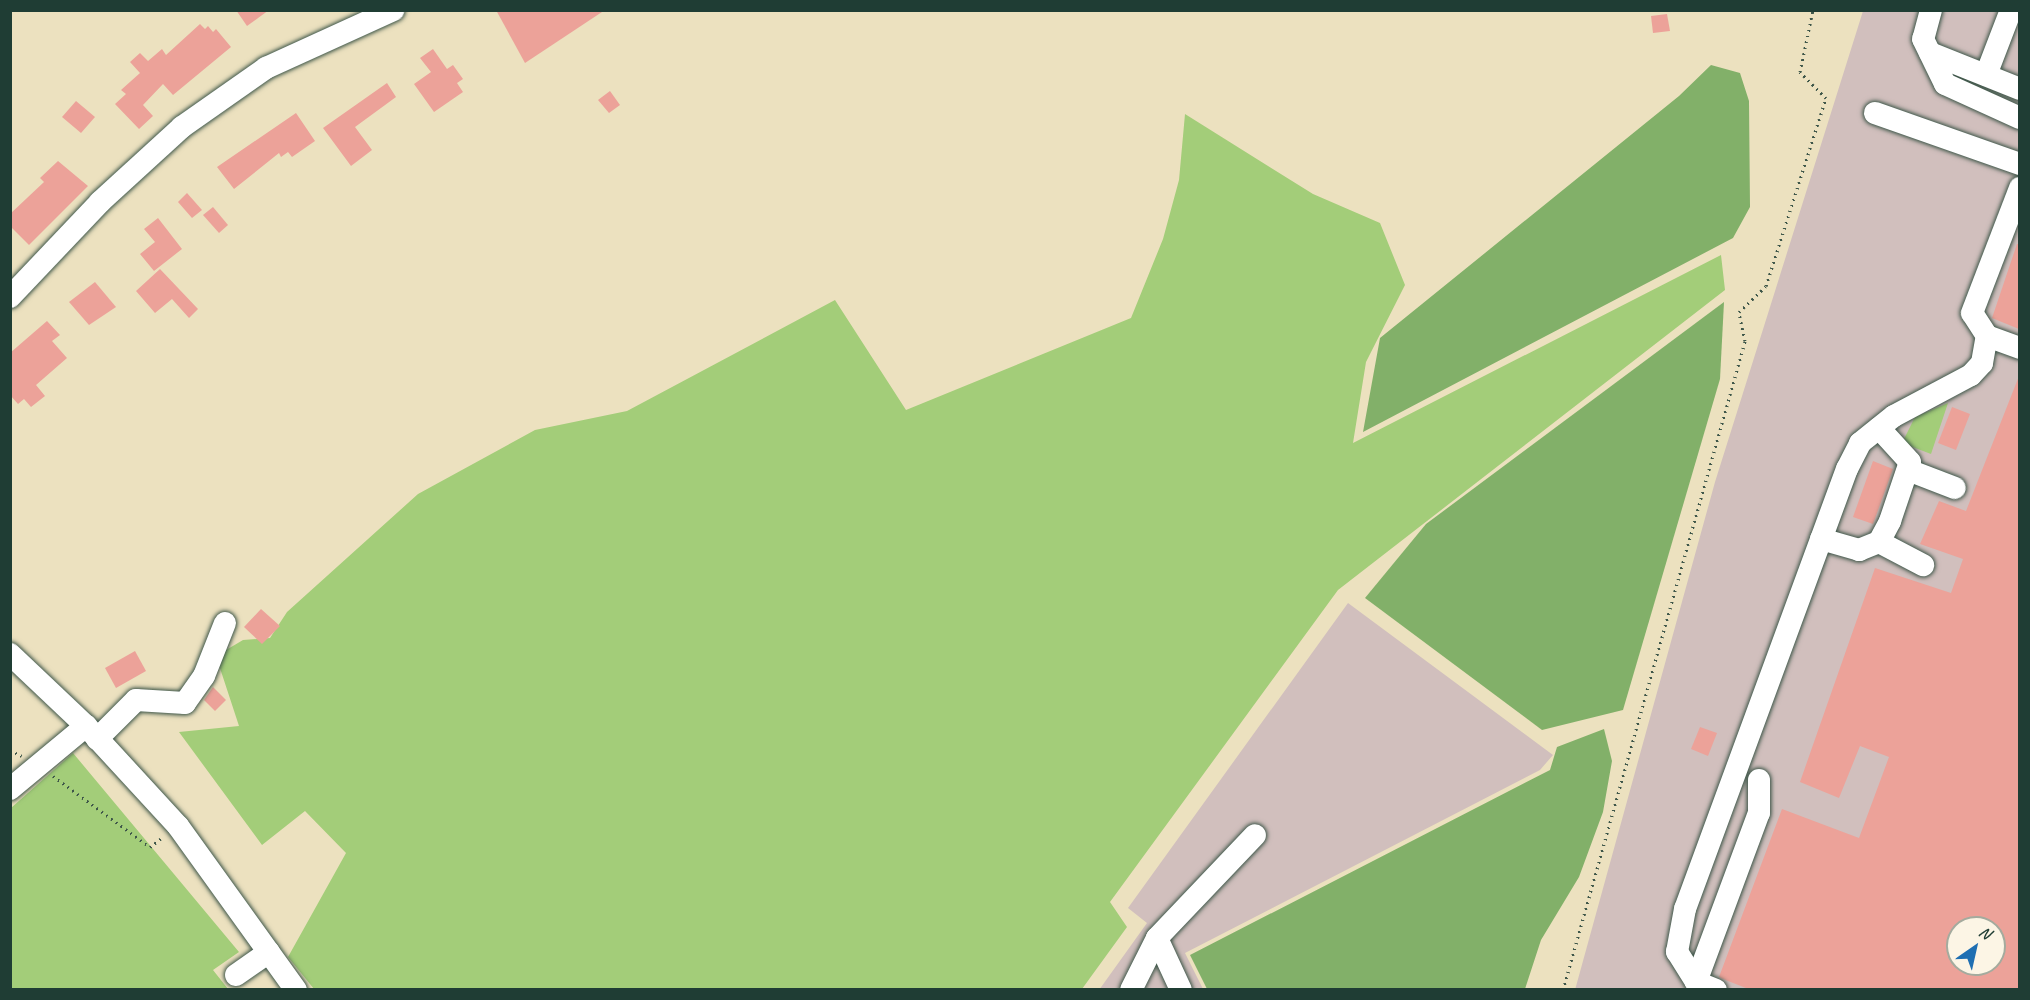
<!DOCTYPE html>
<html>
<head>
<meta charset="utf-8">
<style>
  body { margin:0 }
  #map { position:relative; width:2030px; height:1000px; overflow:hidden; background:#ece1bf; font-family:Caveat,sans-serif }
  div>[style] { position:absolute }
  .industrial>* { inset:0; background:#d1bfbd }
  .green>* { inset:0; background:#a3cd79 }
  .forest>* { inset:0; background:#82b069 }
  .building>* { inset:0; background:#eca299 }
  .path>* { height:3px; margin-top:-1.5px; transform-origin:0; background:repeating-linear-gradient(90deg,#3e5649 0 1.5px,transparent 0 6px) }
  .roads { filter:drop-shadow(0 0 2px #3e5649) drop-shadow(0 0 2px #3e5649) }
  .minor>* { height:22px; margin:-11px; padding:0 11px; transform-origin:11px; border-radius:11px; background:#fff }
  span { translate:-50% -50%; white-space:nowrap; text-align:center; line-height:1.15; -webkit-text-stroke:5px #fcf5e5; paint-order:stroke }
  .frame { position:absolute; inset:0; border:12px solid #1f3d34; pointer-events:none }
  .north { position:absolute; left:1946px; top:916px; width:60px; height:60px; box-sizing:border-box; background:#fcf5e5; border:2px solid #a4ab9e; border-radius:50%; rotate:34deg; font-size:16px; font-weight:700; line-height:24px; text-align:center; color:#1f3d34 }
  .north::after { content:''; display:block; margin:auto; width:21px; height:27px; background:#1f6fb2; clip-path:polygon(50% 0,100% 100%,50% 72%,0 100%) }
</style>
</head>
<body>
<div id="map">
  <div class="industrial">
    <i style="clip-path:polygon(evenodd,1863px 11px,2019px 11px,2019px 989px,1575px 990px,1715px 482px,1863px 11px,1958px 928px,1994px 928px,1994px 964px,1958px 964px,1958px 928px)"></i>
    <i style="clip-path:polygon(1348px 603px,1553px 755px,1540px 770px,1185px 953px,1203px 989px,1099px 990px,1147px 923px,1128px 908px)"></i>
  </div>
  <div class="green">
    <i style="clip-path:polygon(1185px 114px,1313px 194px,1380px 223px,1405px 285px,1366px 362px,1353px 443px,1721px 255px,1725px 290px,1338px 590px,1110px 902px,1127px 927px,1082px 989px,314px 989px,288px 957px,346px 853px,305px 811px,262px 845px,179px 732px,239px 726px,216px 656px,243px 640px,270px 638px,287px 612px,418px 494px,535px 430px,627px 411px,835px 300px,906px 410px,1131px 318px,1163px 239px,1179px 180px)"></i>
    <i style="clip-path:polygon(1948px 403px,1931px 454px,1902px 443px,1915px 417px)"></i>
    <i style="clip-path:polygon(73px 753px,239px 952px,213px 970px,228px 989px,11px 989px,11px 808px)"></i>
  </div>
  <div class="forest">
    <i style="clip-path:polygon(1711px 65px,1740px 73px,1749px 101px,1750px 207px,1733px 238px,1363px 432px,1380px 338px,1679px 96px)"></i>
    <i style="clip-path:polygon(1724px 302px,1720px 379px,1623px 710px,1542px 730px,1365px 598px,1426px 524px)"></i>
    <i style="clip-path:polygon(1604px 729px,1612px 761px,1603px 812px,1579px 877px,1541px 940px,1525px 989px,1207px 989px,1190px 955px,1550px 770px,1557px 747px)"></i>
  </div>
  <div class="building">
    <i style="clip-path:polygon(236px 10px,269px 10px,247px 26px)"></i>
    <i style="clip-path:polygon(496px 10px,605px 10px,525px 63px)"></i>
    <i style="clip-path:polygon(1667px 14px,1670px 31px,1653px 33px,1651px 16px)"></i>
    <i style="clip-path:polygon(200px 24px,205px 29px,208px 26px,213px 32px,216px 29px,231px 47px,173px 95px,163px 84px,143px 105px,153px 116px,139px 129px,115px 104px,126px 94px,121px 90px,140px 73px,130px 62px,140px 53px,148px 61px,162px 49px,166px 55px)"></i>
    <i style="clip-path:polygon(433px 49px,447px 69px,453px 65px,463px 79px,457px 83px,463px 92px,434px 112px,414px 84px,431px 72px,420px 58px)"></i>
    <i style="clip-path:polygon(387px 83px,396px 97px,355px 127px,372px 150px,351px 166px,323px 128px)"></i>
    <i style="clip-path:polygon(610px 91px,620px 105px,609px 113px,598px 100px)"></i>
    <i style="clip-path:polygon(76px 101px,95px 117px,81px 133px,62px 117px)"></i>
    <i style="clip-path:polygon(296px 113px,315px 141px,292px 157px,288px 152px,281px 157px,279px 153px,234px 189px,217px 167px)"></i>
    <i style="clip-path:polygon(58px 161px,88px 186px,29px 245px,10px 226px,10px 214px,44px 182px,40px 178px)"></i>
    <i style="clip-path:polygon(187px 193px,202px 210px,192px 218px,178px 202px)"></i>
    <i style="clip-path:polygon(213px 207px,228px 225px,219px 233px,203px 215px)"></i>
    <i style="clip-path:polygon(158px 218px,182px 249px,154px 271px,140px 254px,155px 242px,144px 229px)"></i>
    <i style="clip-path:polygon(2017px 244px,2019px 244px,2019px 329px,1992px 318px)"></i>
    <i style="clip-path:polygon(160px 269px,198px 309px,189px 318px,172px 299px,155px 313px,136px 291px)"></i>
    <i style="clip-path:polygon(95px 282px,116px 307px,89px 325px,69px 302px)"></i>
    <i style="clip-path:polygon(47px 321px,60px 335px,52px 341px,67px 358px,36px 385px,45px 396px,31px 407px,24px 399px,18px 404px,10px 395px,10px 353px)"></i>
    <i style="clip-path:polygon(evenodd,2019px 376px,2019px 990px,1751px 990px,1723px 979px,1719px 977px,1782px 809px,1859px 838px,1889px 757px,1860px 746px,1839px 798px,1800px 782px,1875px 568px,1951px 593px,1963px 559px,1920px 544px,1939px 501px,1966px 511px,2019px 376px,1958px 928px,1994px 928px,1994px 964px,1958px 964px,1958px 928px)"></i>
    <i style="clip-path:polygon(1952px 407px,1970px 414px,1956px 450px,1938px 443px)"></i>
    <i style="clip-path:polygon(1873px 461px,1893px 469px,1873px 524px,1853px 517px)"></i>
    <i style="clip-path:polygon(261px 609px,280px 626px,262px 644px,244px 627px)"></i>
    <i style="clip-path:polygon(135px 651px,146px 671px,116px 688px,105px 668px)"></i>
    <i style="clip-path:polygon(213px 687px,226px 700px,215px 711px,204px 700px)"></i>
    <i style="clip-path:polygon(1700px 727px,1717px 733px,1708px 756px,1691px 749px)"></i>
  </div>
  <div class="path">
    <i style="left:10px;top:750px;width:13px;rotate:27deg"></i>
    <i style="left:53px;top:776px;width:120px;rotate:36.2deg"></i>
    <i style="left:150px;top:847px;width:16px;rotate:-38deg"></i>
    <i style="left:1563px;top:990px;width:674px;rotate:-74.33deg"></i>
    <i style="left:1745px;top:341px;width:30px;rotate:-102deg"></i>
    <i style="left:1739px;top:312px;width:37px;rotate:-44deg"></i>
    <i style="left:1766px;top:286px;width:197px;rotate:-72.3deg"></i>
    <i style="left:1826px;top:98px;width:37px;rotate:-135deg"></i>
    <i style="left:1800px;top:72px;width:63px;rotate:-78.2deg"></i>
  </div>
  <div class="roads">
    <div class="minor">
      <i style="left:1931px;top:10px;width:30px;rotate:105deg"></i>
      <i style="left:1923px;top:39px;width:50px;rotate:63.9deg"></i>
      <i style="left:1945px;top:84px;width:82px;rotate:24.4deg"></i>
      <i style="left:1930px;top:53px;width:97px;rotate:21.8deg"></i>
      <i style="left:1986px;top:75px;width:70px;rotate:-69deg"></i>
      <i style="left:1875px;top:113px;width:154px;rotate:19.4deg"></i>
      <i style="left:10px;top:297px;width:131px;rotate:-46.5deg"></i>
      <i style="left:100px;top:202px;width:111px;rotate:-42.4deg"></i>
      <i style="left:182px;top:127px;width:103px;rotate:-35.1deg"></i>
      <i style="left:266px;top:68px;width:140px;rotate:-24.5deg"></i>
      <i style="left:1987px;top:336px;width:35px;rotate:20deg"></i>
      <i style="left:1908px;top:470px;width:50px;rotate:21deg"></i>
      <i style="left:1821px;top:539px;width:40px;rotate:16deg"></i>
      <i style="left:1859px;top:550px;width:22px;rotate:-22deg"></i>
      <i style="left:1879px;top:542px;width:24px;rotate:-62deg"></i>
      <i style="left:1890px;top:521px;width:62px;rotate:-71.3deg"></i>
      <i style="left:1910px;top:462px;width:46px;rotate:-132.4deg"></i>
      <i style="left:1879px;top:542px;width:50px;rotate:27.6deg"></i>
      <i style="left:10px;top:654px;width:105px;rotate:43.5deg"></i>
      <i style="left:86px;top:726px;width:136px;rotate:47.4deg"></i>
      <i style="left:178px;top:826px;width:202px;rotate:54.3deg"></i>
      <i style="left:97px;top:739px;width:55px;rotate:-45deg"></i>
      <i style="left:136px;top:700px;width:49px;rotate:3.5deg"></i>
      <i style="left:185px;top:703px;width:33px;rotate:-55deg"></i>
      <i style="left:204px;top:676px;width:57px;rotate:-68.4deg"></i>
      <i style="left:10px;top:789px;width:99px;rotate:-39.7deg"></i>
      <i style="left:236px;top:975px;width:40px;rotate:-34.9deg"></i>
      <i style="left:1696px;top:982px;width:180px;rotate:-69.6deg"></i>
      <i style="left:1759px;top:813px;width:33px;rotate:-90deg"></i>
      <i style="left:1131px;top:990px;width:58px;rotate:-63.4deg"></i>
      <i style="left:1181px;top:990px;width:57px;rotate:-114.8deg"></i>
      <i style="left:1157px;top:938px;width:142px;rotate:-46.4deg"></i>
      <i style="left:1716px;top:990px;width:22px;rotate:-158deg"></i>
      <i style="left:1696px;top:982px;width:36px;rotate:-122deg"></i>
      <i style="left:1677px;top:952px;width:44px;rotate:-79.5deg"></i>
      <i style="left:1685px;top:909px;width:469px;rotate:-69.8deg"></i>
      <i style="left:1847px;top:469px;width:29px;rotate:-63deg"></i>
      <i style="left:1860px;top:443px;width:43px;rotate:-38.5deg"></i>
      <i style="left:1894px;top:416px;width:87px;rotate:-28deg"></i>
      <i style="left:1971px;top:375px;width:16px;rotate:-47deg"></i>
      <i style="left:1982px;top:363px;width:27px;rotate:-80deg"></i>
      <i style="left:1987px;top:336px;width:27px;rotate:-123deg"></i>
      <i style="left:1972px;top:313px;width:134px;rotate:-69deg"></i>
    </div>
  </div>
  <div class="frame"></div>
  <div class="north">N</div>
</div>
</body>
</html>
